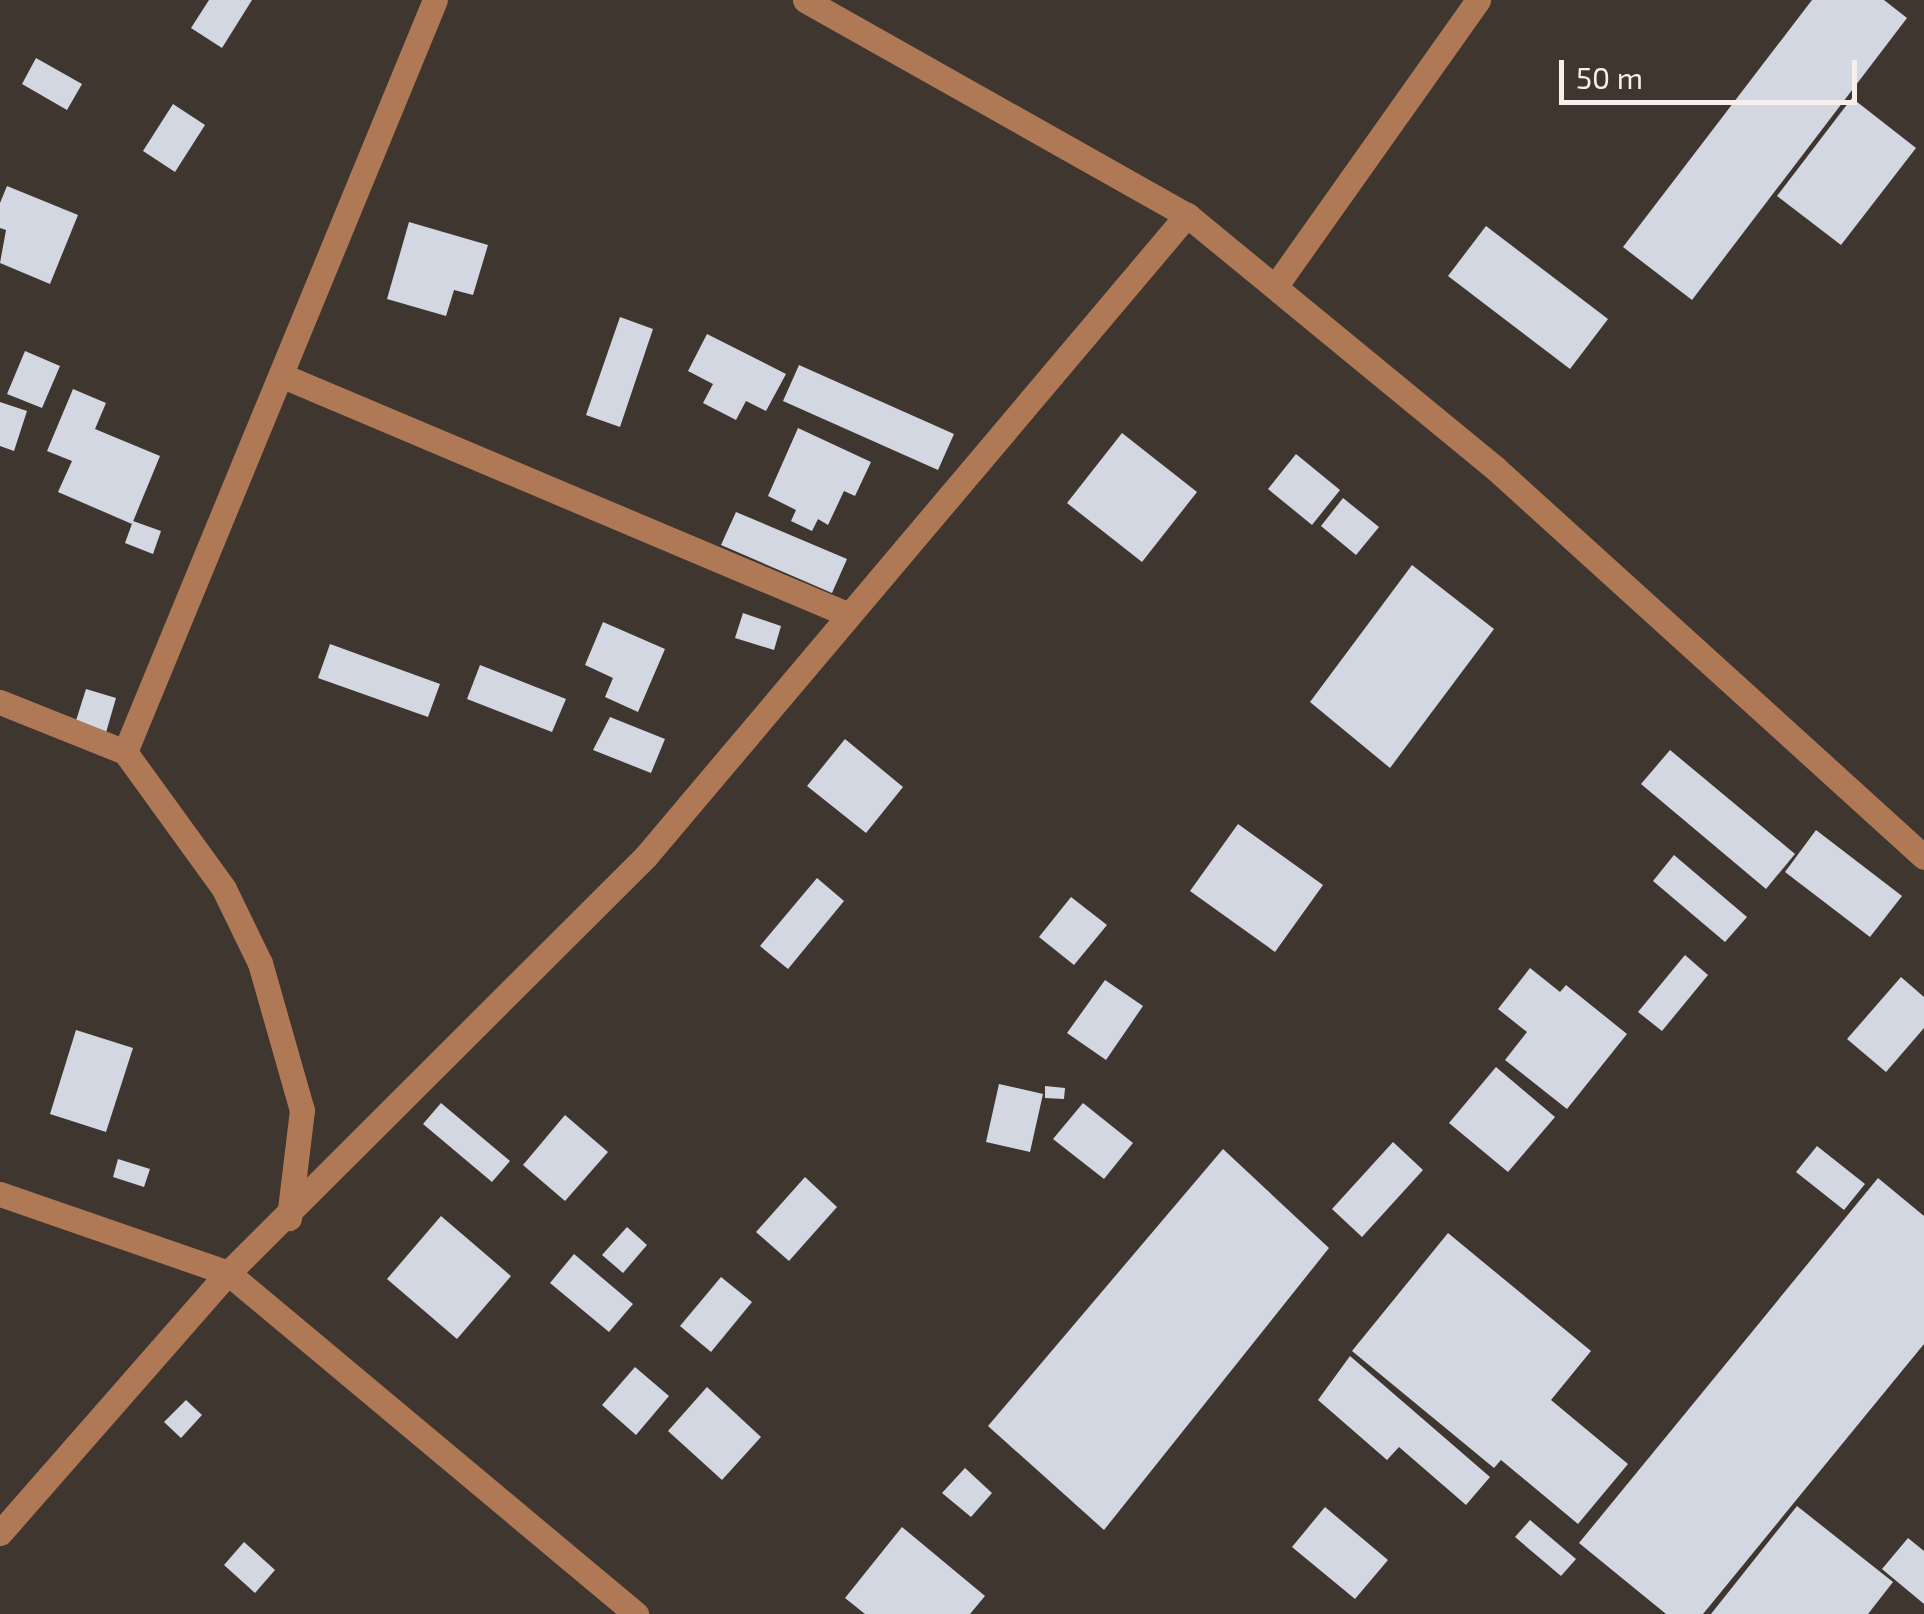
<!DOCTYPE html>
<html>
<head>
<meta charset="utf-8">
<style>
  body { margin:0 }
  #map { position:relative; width:1924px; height:1614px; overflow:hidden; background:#3f3630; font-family:"Exo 2",sans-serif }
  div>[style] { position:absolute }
  .building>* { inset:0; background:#d2d7e2 }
  .minor>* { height:25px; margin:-12.5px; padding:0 12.5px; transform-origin:12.5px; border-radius:12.5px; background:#b07956 }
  span { translate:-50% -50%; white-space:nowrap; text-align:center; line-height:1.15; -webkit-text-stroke:10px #3f3630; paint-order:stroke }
  .scale { position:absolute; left:1559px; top:60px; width:298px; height:45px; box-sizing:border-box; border:5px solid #f6efec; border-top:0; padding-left:12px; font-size:30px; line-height:35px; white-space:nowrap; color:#f6efec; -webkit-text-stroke:8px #3f3630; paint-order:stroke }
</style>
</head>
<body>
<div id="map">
  <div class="building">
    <i style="clip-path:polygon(209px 0,252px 0,222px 48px,191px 28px)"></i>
    <i style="clip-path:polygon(1812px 0,1884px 0,1907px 18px,1692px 300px,1623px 247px)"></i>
    <i style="clip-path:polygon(36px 58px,82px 84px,67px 110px,22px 84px)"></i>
    <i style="clip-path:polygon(1852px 98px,1916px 148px,1841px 245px,1777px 196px)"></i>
    <i style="clip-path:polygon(173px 104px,205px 125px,175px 172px,143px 151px)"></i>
    <i style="clip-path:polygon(7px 186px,78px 215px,50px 284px,0 263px,6px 230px,0 228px,0 203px)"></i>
    <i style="clip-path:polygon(409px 222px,488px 245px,473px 295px,454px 290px,446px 316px,387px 299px)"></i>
    <i style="clip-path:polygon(1486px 226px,1608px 319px,1570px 369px,1448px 276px)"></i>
    <i style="clip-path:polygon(620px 317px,653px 329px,620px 427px,586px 415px)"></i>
    <i style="clip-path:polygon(707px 334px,786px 374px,766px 411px,746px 401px,736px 420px,703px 403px,713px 384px,688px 371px)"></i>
    <i style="clip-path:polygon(25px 351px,60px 366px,42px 408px,7px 394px)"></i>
    <i style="clip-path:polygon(799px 365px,954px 434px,938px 470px,783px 401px)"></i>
    <i style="clip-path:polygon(73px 389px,106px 403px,95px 429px,160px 456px,132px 524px,58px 492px,72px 461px,47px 451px)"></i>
    <i style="clip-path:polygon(0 402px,27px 411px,14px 451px,0 446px)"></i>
    <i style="clip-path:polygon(798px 428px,871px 462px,855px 496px,844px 491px,828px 525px,818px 519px,812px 531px,791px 521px,796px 510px,768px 496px)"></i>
    <i style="clip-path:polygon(1122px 433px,1197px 492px,1142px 562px,1067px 503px)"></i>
    <i style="clip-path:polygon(1296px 454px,1340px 490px,1312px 525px,1268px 489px)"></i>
    <i style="clip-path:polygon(1343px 498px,1379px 527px,1356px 555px,1321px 526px)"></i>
    <i style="clip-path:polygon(736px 512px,847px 559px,832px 593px,721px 545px)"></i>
    <i style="clip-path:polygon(133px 521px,161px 531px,153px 554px,125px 543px)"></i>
    <i style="clip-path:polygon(1412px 565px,1494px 629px,1390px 768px,1310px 702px)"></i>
    <i style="clip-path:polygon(743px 613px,781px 626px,774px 650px,735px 638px)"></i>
    <i style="clip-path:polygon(603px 622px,665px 649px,638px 712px,605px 697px,613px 678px,585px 665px)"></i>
    <i style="clip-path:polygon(330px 644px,440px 684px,428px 717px,318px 678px)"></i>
    <i style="clip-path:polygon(480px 665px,566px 699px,552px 732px,467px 699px)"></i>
    <i style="clip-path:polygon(86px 689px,116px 698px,105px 736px,74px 727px)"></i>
    <i style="clip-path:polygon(610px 717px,665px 739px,651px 773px,593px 750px)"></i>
    <i style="clip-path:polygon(845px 739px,903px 787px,866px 833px,807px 786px)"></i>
    <i style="clip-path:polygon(1670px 750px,1795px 854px,1766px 889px,1641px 784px)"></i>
    <i style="clip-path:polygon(1238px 824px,1323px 885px,1275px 952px,1190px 891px)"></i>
    <i style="clip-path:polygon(1816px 830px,1902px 896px,1870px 937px,1785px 872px)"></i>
    <i style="clip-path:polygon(1674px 855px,1747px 917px,1725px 942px,1653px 881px)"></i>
    <i style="clip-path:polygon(817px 878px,844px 901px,788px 969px,760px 946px)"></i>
    <i style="clip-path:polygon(1071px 897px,1107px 925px,1074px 965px,1039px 937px)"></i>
    <i style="clip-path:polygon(1685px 955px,1708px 975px,1662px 1031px,1638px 1012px)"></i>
    <i style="clip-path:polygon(1530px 968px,1560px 992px,1566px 985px,1627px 1034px,1567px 1109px,1505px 1060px,1527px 1032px,1498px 1009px)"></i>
    <i style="clip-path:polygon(1901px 977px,1924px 997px,1924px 1028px,1886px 1072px,1847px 1039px)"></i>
    <i style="clip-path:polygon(1105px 980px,1143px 1006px,1106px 1060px,1067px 1033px)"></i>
    <i style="clip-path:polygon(76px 1030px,133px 1048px,106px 1132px,50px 1114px)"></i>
    <i style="clip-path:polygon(1496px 1067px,1555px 1117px,1508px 1172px,1449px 1123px)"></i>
    <i style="clip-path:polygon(999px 1084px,1043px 1094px,1030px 1152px,986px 1142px)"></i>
    <i style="clip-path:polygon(1045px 1086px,1065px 1088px,1064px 1099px,1045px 1098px)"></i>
    <i style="clip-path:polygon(441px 1103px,510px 1161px,492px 1182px,423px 1124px)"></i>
    <i style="clip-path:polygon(1083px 1103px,1133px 1143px,1104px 1179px,1053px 1139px)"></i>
    <i style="clip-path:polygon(565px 1115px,608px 1152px,565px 1201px,523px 1165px)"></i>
    <i style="clip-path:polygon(1393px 1142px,1423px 1170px,1362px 1237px,1332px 1209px)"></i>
    <i style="clip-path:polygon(1817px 1146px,1865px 1184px,1844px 1210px,1796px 1172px)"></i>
    <i style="clip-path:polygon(1223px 1149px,1329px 1248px,1104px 1530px,988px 1426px)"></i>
    <i style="clip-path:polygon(118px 1159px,150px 1169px,144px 1187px,113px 1177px)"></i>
    <i style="clip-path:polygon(805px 1177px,837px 1207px,789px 1261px,756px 1232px)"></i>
    <i style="clip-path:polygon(1878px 1178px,1924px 1216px,1924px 1344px,1703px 1614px,1666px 1614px,1579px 1543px)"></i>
    <i style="clip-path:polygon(441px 1216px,511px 1276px,457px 1339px,387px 1279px)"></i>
    <i style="clip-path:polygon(627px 1227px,647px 1245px,623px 1273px,602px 1255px)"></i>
    <i style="clip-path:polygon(1448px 1233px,1591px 1351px,1551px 1400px,1628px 1464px,1578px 1524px,1501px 1460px,1494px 1468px,1352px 1351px)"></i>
    <i style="clip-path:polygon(574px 1254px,633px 1304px,609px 1332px,550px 1283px)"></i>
    <i style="clip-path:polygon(721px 1277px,752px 1302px,711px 1352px,680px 1326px)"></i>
    <i style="clip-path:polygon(1350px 1356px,1490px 1477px,1466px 1505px,1399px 1447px,1387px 1460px,1318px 1400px)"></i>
    <i style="clip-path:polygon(635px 1367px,669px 1396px,636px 1435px,602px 1405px)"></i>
    <i style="clip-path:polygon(707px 1387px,761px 1437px,722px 1480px,668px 1431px)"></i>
    <i style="clip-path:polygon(186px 1400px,202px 1415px,181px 1438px,164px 1422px)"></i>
    <i style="clip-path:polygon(965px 1468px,992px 1493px,971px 1517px,942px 1493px)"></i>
    <i style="clip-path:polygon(1797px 1506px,1893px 1582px,1868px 1614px,1711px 1614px)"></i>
    <i style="clip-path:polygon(1325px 1507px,1388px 1560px,1355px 1599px,1292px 1547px)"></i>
    <i style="clip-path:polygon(1530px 1520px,1576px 1559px,1561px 1576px,1515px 1537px)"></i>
    <i style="clip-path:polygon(902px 1527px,985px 1596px,970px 1614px,865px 1614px,845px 1598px)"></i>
    <i style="clip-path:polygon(1908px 1538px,1924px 1551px,1924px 1604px,1882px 1569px)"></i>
    <i style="clip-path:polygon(244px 1542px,275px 1570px,255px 1593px,224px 1565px)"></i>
  </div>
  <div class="minor">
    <i style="left:805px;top:0;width:438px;rotate:29.4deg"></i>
    <i style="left:1187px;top:215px;width:399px;rotate:39.4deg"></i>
    <i style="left:1495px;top:468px;width:579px;rotate:42.2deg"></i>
    <i style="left:1277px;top:284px;width:348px;rotate:-54.7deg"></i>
    <i style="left:283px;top:376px;width:614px;rotate:22.89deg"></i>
    <i style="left:0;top:702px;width:135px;rotate:21.8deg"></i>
    <i style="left:125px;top:752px;width:813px;rotate:-67.6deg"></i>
    <i style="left:125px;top:752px;width:169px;rotate:54.1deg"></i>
    <i style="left:224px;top:889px;width:82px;rotate:64.1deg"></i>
    <i style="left:260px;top:963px;width:153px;rotate:74.1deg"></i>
    <i style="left:302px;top:1110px;width:109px;rotate:96.9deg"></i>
    <i style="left:0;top:1194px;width:241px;rotate:19.1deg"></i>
    <i style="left:228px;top:1273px;width:532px;rotate:39.89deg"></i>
    <i style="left:0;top:1533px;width:346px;rotate:-48.8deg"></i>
    <i style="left:228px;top:1273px;width:590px;rotate:-44.93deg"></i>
    <i style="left:646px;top:856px;width:839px;rotate:-49.84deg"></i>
  </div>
  <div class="scale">50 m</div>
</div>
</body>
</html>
